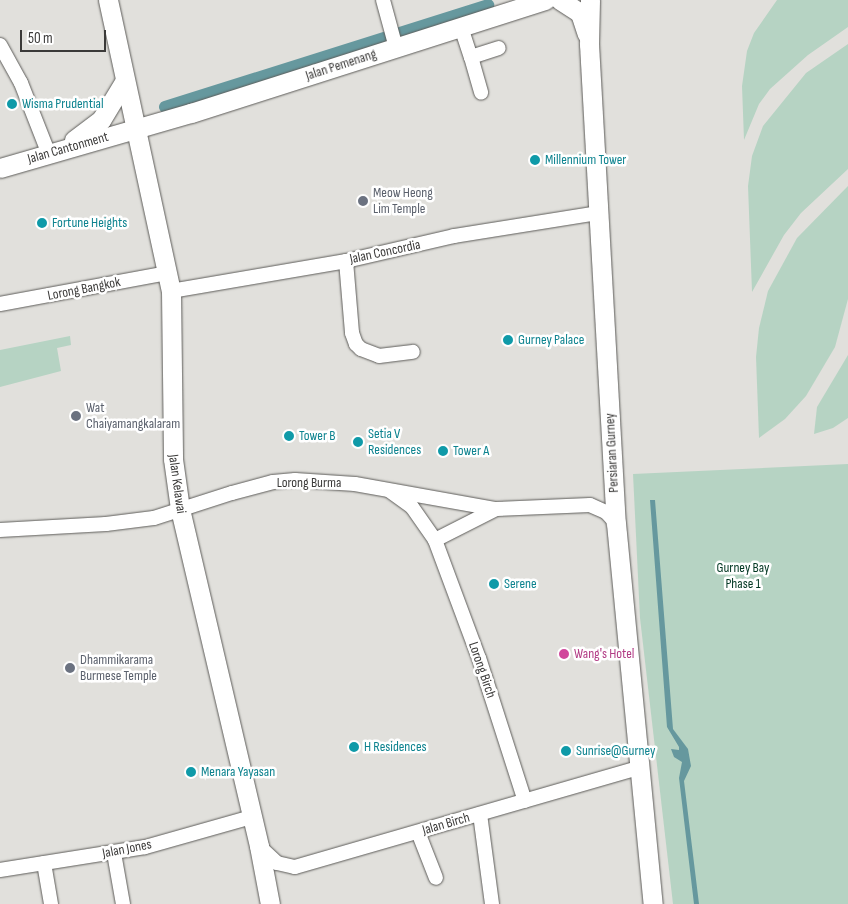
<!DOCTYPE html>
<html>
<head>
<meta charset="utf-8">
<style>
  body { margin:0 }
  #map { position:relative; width:848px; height:904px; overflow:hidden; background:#e1e0dc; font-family:"Sofia Sans Condensed",sans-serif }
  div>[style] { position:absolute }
  .green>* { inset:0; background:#b6d3c3 }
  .water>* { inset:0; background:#66989e }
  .canal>* { height:12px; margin:-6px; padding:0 6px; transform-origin:6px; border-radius:6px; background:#66989e }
  .roads { filter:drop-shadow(0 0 1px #5d5c59) drop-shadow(0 0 1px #5d5c59) }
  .street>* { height:14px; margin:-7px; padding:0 7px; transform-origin:7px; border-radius:7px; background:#fff }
  .secondary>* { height:19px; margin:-9.5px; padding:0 9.5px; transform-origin:9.5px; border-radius:9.5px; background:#fff }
  .dots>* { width:14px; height:14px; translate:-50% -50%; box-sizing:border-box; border:2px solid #fff; border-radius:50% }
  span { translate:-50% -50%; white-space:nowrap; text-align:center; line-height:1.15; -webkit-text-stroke:5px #fff; paint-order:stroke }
  .street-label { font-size:14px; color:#3b3a39 }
  .culture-label { font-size:14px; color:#0d838f }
  .left { translate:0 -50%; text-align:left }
  .worship-label { font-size:14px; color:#5b616d }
  .park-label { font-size:14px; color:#003621 }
  .hotel-label { font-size:14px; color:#b23c85 }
  .scale { position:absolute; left:20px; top:30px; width:86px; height:22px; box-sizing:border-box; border:2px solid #3b3a39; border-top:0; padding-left:6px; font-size:15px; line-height:18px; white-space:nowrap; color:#3b3a39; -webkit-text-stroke:4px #fff; paint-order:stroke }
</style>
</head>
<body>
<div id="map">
  <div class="green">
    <i style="clip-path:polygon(777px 0,848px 0,848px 27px,808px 55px,770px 89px,759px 104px,744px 140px,742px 86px,747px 51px,754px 33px)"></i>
    <i style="clip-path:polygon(848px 44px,848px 169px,801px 213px,784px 235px,752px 292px,748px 186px,752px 156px,763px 126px,806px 73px)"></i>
    <i style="clip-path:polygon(848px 186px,848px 299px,835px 347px,806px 396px,785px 419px,759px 438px,756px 357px,759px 328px,768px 291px,797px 238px)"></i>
    <i style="clip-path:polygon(70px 336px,71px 345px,57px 348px,61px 371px,0 387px,0 350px)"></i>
    <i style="clip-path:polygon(848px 355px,848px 418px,833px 428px,814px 434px,817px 407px)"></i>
    <i style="clip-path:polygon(848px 464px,848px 904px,673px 904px,640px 618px,633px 474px)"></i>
  </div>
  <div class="water">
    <i style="clip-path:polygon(650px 500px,655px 500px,673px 729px,688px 749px,691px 766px,684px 781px,699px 904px,694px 904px,679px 778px,682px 762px,674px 757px,671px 749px,679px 750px,679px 747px,667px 727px)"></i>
  </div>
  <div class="canal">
    <i style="left:165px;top:107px;width:339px;rotate:-17.5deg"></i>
  </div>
  <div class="roads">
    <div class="street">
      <i style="left:383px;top:0;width:50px;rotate:74.8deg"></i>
      <i style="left:461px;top:27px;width:32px;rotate:72deg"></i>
      <i style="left:471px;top:57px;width:29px;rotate:-18deg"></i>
      <i style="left:0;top:45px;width:43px;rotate:61.1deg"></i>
      <i style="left:21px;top:83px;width:74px;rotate:68.6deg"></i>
      <i style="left:471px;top:57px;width:37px;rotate:74deg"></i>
      <i style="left:346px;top:261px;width:72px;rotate:85.2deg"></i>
      <i style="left:352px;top:333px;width:12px;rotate:70deg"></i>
      <i style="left:356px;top:344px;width:7px;rotate:45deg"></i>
      <i style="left:361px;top:349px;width:19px;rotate:21deg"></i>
      <i style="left:379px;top:356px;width:34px;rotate:-7deg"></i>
      <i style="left:171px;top:291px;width:178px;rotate:-9.7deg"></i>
      <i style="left:346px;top:261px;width:111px;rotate:-13deg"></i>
      <i style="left:454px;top:236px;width:146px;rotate:-9.1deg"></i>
      <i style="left:0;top:304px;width:171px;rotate:-10.5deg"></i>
      <i style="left:390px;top:491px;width:27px;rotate:36deg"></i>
      <i style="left:412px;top:507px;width:40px;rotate:55.1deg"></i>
      <i style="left:435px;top:540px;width:126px;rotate:69.6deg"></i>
      <i style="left:479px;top:658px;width:150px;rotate:72.2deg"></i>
      <i style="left:0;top:530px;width:106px;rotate:-3.2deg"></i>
      <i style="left:106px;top:524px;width:48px;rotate:-7.1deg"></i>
      <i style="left:154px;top:518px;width:82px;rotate:-17.8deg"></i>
      <i style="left:232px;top:493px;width:42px;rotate:-15deg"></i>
      <i style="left:273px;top:482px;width:22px;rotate:-5deg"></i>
      <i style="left:295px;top:480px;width:60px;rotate:3.8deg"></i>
      <i style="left:355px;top:484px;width:143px;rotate:10.1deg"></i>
      <i style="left:496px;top:509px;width:94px;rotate:-2.4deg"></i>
      <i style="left:590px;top:505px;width:17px;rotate:24deg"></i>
      <i style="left:606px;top:512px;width:15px;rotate:48deg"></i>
      <i style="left:435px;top:540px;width:68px;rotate:-26.9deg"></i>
      <i style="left:480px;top:814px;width:91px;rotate:82.4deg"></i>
      <i style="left:418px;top:832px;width:49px;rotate:68.6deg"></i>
      <i style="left:259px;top:846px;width:25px;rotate:43deg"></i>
      <i style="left:277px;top:863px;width:18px;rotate:13deg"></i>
      <i style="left:295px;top:867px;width:358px;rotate:-16.1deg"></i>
      <i style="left:114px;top:853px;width:52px;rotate:80deg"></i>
      <i style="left:44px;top:863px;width:42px;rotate:80.3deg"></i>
      <i style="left:0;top:870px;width:147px;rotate:-9deg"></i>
      <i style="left:145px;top:847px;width:111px;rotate:-15.7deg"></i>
    </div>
    <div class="secondary">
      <i style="left:108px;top:0;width:298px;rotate:77.8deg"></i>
      <i style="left:171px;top:291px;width:168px;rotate:89.3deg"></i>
      <i style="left:173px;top:459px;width:50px;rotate:82deg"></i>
      <i style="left:180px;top:509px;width:346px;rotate:76.8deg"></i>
      <i style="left:259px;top:846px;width:59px;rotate:79.3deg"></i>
      <i style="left:560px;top:0;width:24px;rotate:33deg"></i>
      <i style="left:580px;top:13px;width:22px;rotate:72deg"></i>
      <i style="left:590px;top:0;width:44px;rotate:91.3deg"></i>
      <i style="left:589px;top:44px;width:480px;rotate:86.8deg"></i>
      <i style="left:616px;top:523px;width:383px;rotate:84.5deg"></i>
      <i style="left:74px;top:140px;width:34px;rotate:-37deg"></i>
      <i style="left:101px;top:120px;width:44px;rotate:-58.8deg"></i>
      <i style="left:0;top:168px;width:199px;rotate:-16.1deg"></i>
      <i style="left:191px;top:113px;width:372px;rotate:-17.7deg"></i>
    </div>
  </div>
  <div class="dots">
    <i style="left:12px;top:104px;background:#0f9aa8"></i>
    <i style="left:535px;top:160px;background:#0f9aa8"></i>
    <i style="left:363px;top:201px;background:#6b7280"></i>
    <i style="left:42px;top:223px;background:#0f9aa8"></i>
    <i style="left:508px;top:340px;background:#0f9aa8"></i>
    <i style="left:76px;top:416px;background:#6b7280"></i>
    <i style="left:289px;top:436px;background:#0f9aa8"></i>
    <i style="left:358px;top:442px;background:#0f9aa8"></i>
    <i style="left:443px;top:451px;background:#0f9aa8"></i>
    <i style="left:494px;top:584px;background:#0f9aa8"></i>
    <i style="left:564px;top:654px;background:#d1479c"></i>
    <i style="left:70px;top:668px;background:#6b7280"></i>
    <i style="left:354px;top:747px;background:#0f9aa8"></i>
    <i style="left:566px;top:751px;background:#0f9aa8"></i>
    <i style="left:191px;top:772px;background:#0f9aa8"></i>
  </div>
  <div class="street-label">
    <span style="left:341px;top:65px;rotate:-18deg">Jalan Pemenang</span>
    <span style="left:68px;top:148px;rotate:-16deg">Jalan Cantonment</span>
    <span style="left:385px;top:252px;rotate:-12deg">Jalan Concordia</span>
    <span style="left:84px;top:289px;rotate:-11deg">Lorong Bangkok</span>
    <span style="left:612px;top:453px;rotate:-93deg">Persiaran Gurney</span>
    <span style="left:309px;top:483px">Lorong Burma</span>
    <span style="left:177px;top:484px;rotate:82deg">Jalan Kelawai</span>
    <span style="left:482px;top:670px;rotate:71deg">Lorong Birch</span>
    <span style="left:446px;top:824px;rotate:-16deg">Jalan Birch</span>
    <span style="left:127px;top:849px;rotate:-11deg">Jalan Jones</span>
  </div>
  <div class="culture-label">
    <span class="left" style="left:22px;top:104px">Wisma Prudential</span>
    <span class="left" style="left:545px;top:160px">Millennium Tower</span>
    <span class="left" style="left:52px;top:223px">Fortune Heights</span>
    <span class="left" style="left:518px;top:340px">Gurney Palace</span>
    <span class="left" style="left:368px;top:442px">Setia V<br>Residences</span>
    <span class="left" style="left:299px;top:436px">Tower B</span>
    <span class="left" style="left:453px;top:451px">Tower A</span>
    <span class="left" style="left:504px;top:584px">Serene</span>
    <span class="left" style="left:364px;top:747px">H Residences</span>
    <span class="left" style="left:576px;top:751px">Sunrise@Gurney</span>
    <span class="left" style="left:201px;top:772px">Menara Yayasan</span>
  </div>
  <div class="worship-label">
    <span class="left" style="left:373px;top:201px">Meow Heong<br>Lim Temple</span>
    <span class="left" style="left:86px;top:416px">Wat<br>Chaiyamangkalaram</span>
    <span class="left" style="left:80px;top:668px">Dhammikarama<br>Burmese Temple</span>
  </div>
  <div class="park-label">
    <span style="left:743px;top:576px">Gurney Bay<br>Phase 1</span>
  </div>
  <div class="hotel-label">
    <span class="left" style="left:574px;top:654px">Wang's Hotel</span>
  </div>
  <div class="scale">50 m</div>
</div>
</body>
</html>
